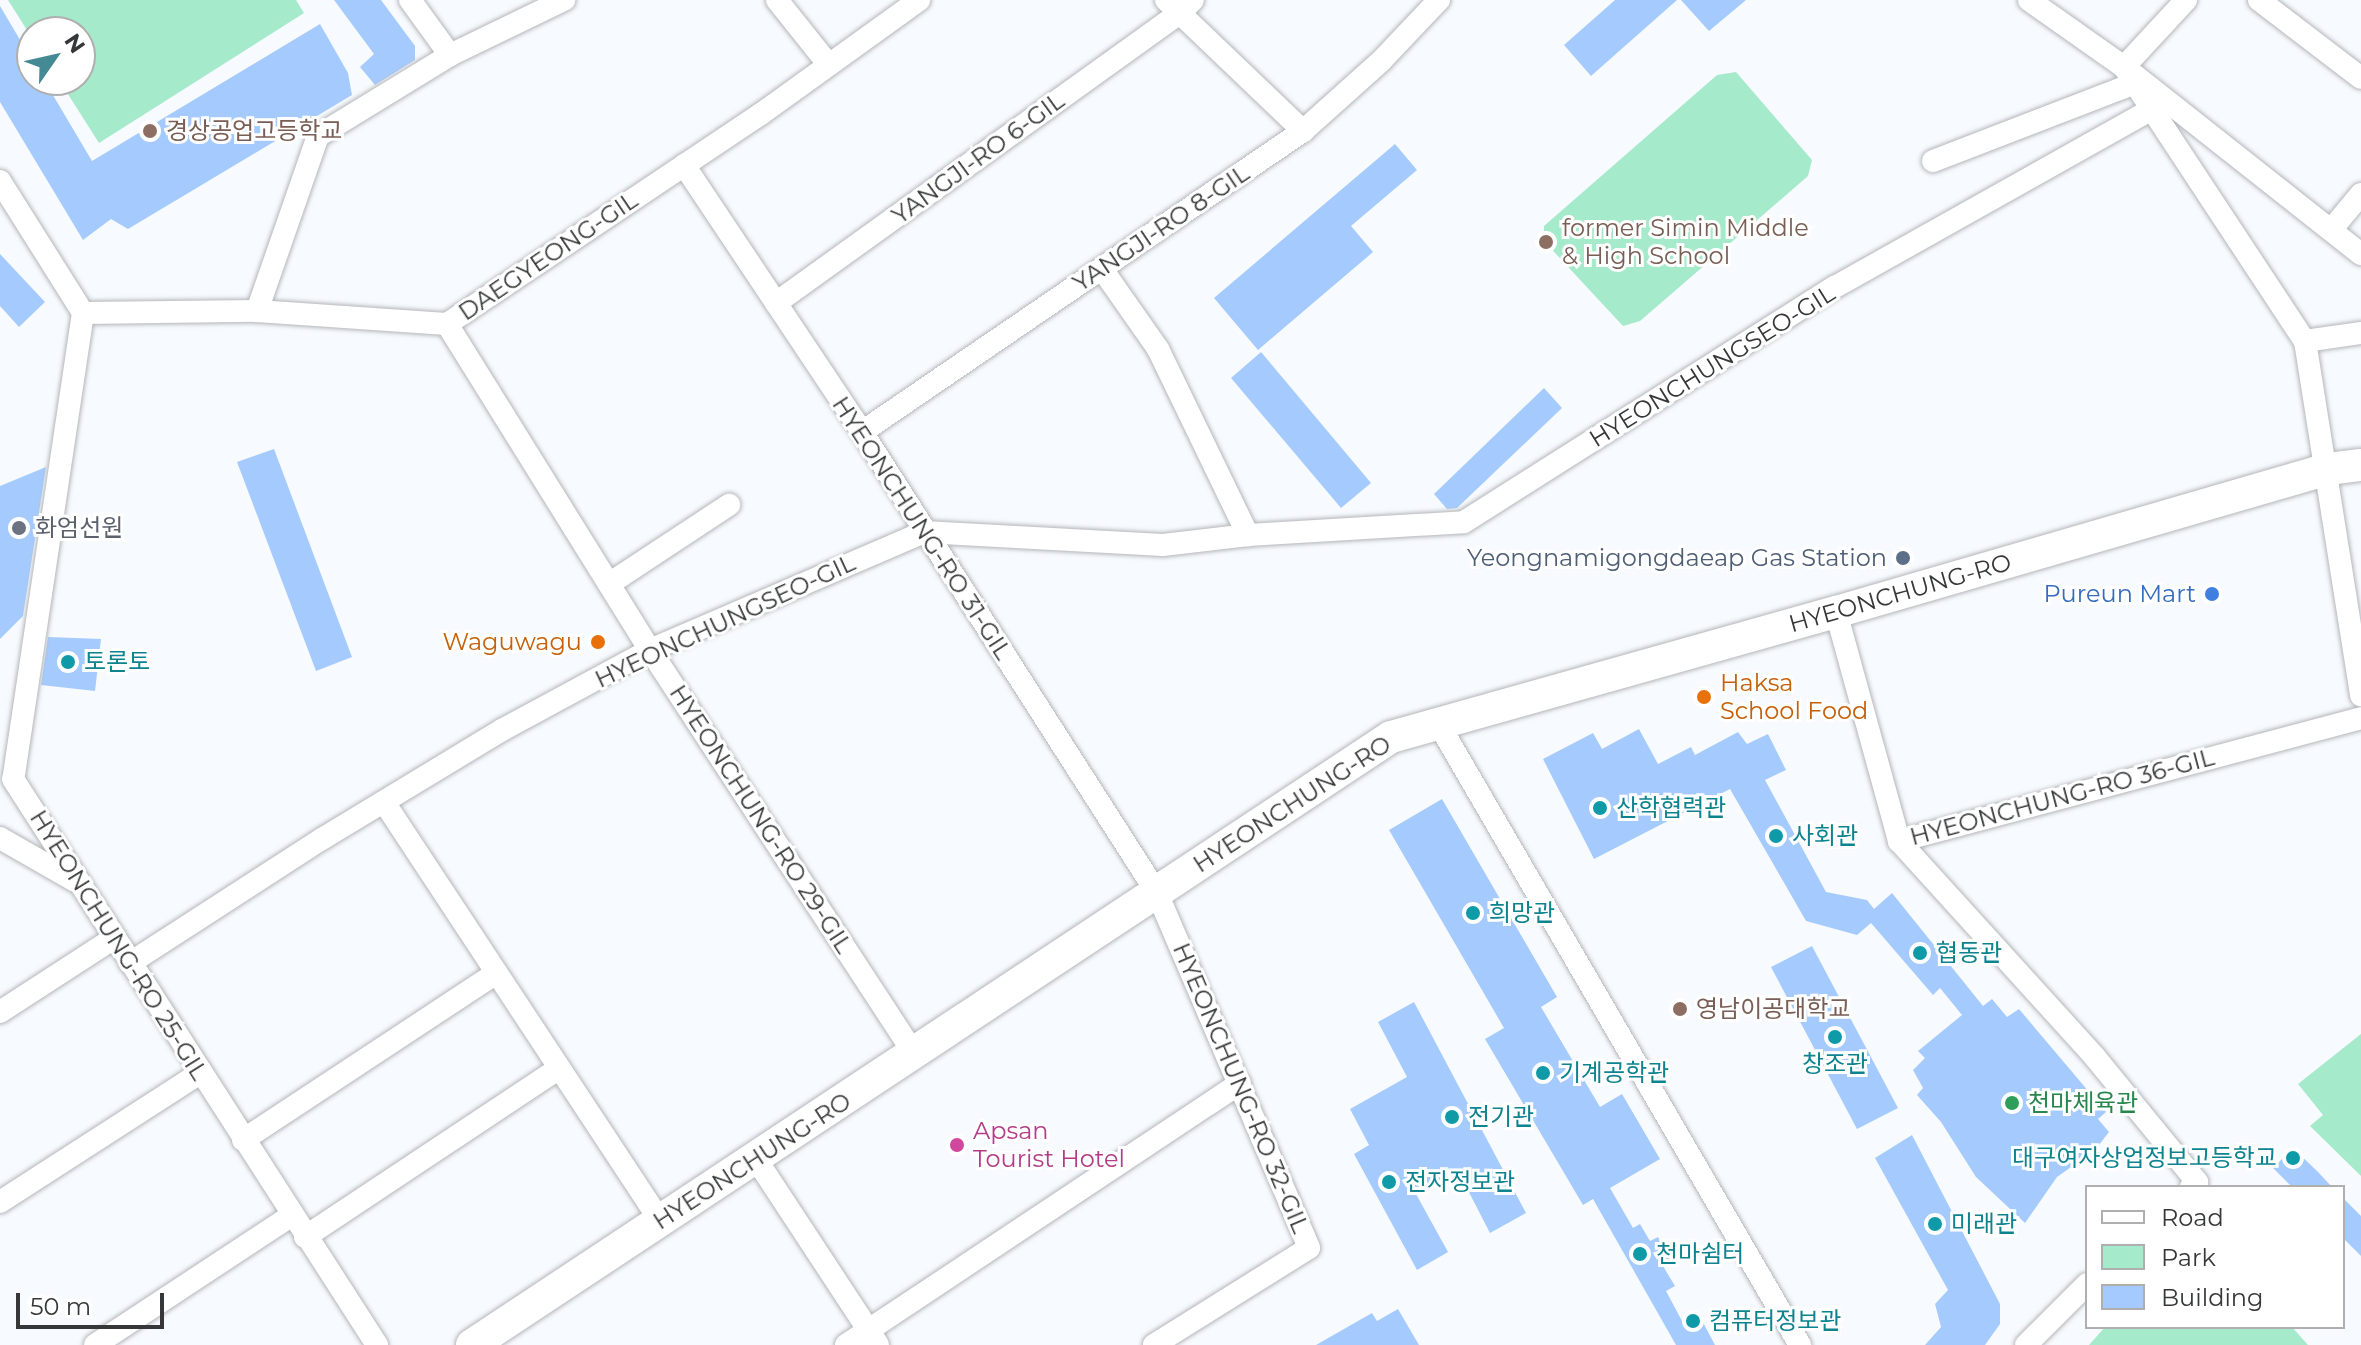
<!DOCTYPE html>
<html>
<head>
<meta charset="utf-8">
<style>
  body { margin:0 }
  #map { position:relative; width:2361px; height:1345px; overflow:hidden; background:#f7fafe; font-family:Montserrat,"Noto Sans KR",sans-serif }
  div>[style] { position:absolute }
  .green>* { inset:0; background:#a5eaca }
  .building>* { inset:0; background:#a5cbfe }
  .roads { filter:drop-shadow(0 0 2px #b4b6ba) drop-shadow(0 0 2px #b4b6ba) }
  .street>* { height:22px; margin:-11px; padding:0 11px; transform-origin:11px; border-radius:11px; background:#fff }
  .secondary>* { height:32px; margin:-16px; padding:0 16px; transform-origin:16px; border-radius:16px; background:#fff }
  .dots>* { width:22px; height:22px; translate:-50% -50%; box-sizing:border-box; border:4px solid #fff; border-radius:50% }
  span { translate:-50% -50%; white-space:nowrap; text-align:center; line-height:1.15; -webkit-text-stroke:6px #fff; paint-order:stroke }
  .education-label { font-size:24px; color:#785e54 }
  .left { translate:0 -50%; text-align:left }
  .street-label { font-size:24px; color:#363738 }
  .worship-label { font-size:24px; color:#5b616d }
  .service-label { font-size:24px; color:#4e5e75 }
  .right { translate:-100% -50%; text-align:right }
  .shop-label { font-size:24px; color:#366cbe }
  .food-label { font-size:24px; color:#c56008 }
  .culture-label { font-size:24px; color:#0d838f }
  .leisure-label { font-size:24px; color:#27864d }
  .hotel-label { font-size:24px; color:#b23c85 }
  .legend { position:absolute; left:2085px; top:1185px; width:260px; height:144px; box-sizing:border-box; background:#fff; border:2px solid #afafaf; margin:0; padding:10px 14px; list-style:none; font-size:24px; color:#363738 }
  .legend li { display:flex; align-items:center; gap:16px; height:40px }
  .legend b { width:40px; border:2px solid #afafaf }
  .north { position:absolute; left:16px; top:16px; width:80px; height:80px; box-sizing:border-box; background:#fff; border:2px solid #afafaf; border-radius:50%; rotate:56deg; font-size:22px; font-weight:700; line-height:32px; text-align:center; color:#363738 }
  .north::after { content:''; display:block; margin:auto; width:28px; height:36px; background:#448a95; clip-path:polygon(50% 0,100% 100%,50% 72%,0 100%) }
  .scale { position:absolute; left:16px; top:1293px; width:148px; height:36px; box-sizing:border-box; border:4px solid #363738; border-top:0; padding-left:10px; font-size:24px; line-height:28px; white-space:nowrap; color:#363738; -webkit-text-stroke:6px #fff; paint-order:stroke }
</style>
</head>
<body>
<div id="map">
  <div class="green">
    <i style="clip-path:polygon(8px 0,296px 0,304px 13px,99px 143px,59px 80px,80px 80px,80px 32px,32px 32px,32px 38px)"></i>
    <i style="clip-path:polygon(1736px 72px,1812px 160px,1808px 176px,1640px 321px,1623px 326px,1544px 241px,1544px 226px,1717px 75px)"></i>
    <i style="clip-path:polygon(2361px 1034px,2361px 1176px,2310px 1126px,2323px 1115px,2298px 1084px)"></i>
    <i style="clip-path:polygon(2105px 1327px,2292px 1327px,2308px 1345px,2089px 1345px)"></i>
  </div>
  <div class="building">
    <i style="clip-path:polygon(334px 0,381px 0,415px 46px,415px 60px,375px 85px,360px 67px,374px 54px)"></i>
    <i style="clip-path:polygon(1615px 0,1677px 0,1591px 76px,1564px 45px)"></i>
    <i style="clip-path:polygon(1681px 0,1746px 0,1709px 31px)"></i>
    <i style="clip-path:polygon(0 6px,32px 60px,32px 80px,44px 80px,92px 161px,320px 24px,348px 73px,352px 95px,128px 229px,111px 219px,83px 240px,0 102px)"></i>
    <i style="clip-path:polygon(1395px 144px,1417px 170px,1351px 226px,1373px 252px,1258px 350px,1214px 298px)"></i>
    <i style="clip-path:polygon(0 254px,45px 302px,19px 327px,0 306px)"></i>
    <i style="clip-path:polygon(1261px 352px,1371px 483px,1341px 508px,1231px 378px)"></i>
    <i style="clip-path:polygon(1544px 388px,1562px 408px,1457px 508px,1447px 509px,1434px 494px)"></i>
    <i style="clip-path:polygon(274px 449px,352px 657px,316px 671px,237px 462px)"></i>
    <i style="clip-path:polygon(46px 467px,23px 616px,0 639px,0 486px)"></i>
    <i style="clip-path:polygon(48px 637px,101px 639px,95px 691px,41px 685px)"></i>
    <i style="clip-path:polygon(1639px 729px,1658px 764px,1691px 747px,1695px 755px,1738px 732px,1747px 744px,1768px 734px,1786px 770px,1765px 780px,1826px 892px,1867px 900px,1874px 909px,1892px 893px,1983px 1006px,1992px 999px,2007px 1017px,2019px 1009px,2106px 1112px,2098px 1119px,2109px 1132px,2095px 1150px,2057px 1177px,2025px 1223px,1976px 1177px,1941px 1122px,1917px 1095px,1923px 1088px,1913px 1070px,1925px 1058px,1918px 1051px,1962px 1015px,1940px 988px,1933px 995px,1871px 923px,1857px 935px,1806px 921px,1730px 789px,1594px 859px,1543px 759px,1593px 733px,1602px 749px)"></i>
    <i style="clip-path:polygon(1442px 799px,1557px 997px,1541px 1007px,1600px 1107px,1622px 1094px,1660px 1159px,1610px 1188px,1633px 1228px,1640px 1224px,1650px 1241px,1658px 1237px,1672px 1262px,1663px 1266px,1675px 1286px,1666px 1291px,1682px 1321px,1698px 1313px,1715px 1345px,1676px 1345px,1593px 1199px,1583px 1205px,1485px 1039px,1504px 1028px,1389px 830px)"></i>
    <i style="clip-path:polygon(1812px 946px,1898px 1108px,1857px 1129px,1771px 967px)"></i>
    <i style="clip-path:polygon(1414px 1002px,1526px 1213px,1490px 1233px,1458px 1171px,1416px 1194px,1448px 1252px,1417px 1270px,1354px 1154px,1369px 1145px,1350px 1109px,1407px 1077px,1378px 1022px)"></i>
    <i style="clip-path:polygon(1912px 1135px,2000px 1304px,2000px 1324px,1985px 1345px,1925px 1345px,1941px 1327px,1935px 1304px,1948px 1290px,1875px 1158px)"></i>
    <i style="clip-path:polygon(2293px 1148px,2318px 1172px,2332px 1187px,2292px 1187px,2273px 1168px)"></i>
    <i style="clip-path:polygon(2343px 1198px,2361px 1216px,2361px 1256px,2343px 1238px)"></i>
    <i style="clip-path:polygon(1398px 1309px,1419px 1345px,1316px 1345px,1372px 1313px,1377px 1321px)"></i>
  </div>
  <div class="roads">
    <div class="street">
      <i style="left:410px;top:0;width:68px;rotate:54deg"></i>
      <i style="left:777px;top:0;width:82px;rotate:51.4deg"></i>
      <i style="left:1166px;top:0;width:190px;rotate:43.7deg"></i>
      <i style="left:2029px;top:0;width:116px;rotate:35.2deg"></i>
      <i style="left:2124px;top:67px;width:302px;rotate:38.3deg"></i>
      <i style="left:2186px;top:0;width:91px;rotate:132.8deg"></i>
      <i style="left:2124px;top:67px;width:328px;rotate:56.6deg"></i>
      <i style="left:2305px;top:341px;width:359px;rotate:81deg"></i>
      <i style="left:2259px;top:0;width:128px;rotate:37.4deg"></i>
      <i style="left:1933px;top:161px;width:217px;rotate:-21.1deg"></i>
      <i style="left:684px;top:165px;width:321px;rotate:56.3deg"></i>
      <i style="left:862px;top:432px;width:547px;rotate:57.38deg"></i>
      <i style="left:1157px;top:893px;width:386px;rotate:66.8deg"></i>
      <i style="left:1309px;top:1248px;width:183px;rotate:148deg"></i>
      <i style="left:0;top:181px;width:156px;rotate:57.8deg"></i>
      <i style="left:2331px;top:230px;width:47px;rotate:-50.2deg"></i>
      <i style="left:1102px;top:269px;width:98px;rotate:55deg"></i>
      <i style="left:1158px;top:349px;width:207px;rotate:64.2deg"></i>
      <i style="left:776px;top:303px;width:497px;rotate:-35.7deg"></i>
      <i style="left:1180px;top:13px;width:18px;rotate:-45deg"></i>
      <i style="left:257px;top:311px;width:185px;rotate:-70.8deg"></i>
      <i style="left:318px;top:136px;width:155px;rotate:-31.5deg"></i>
      <i style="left:450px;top:55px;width:127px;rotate:-25.8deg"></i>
      <i style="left:83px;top:313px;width:471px;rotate:98.5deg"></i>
      <i style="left:13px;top:779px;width:673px;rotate:57.25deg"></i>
      <i style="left:83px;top:313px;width:174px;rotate:-0.7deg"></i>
      <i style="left:257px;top:311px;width:190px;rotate:3.9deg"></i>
      <i style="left:447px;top:324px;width:378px;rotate:-33.8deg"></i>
      <i style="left:761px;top:114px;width:195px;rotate:-35.8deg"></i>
      <i style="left:447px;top:324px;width:384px;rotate:58.1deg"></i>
      <i style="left:650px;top:650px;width:483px;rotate:56.8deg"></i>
      <i style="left:2305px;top:341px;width:57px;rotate:-8.1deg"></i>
      <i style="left:862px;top:432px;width:534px;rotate:-34.32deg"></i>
      <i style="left:1303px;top:131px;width:106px;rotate:-41.9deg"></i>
      <i style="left:1382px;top:60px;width:83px;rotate:-46.5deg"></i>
      <i style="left:609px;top:584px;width:144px;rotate:-33.4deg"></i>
      <i style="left:1836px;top:612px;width:238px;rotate:74.6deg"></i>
      <i style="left:1899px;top:841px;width:290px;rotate:47.8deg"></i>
      <i style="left:2094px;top:1056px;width:163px;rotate:50.7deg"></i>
      <i style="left:2197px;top:1182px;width:8px;rotate:140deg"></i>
      <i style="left:1438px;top:723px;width:720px;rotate:59.8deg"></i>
      <i style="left:384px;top:802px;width:503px;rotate:56.59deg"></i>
      <i style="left:0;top:838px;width:86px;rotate:29.8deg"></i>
      <i style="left:1899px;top:841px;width:478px;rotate:-14.9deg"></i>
      <i style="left:130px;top:963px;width:229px;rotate:-32.9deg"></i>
      <i style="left:322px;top:839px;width:210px;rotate:-31.2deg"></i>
      <i style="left:502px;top:730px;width:168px;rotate:-28.4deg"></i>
      <i style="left:650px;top:650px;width:298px;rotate:-23.3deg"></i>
      <i style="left:924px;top:532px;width:239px;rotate:3.1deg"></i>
      <i style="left:1163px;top:545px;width:86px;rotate:-6.7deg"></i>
      <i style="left:1248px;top:535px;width:216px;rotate:-3.4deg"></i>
      <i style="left:1464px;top:522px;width:439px;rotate:-32.4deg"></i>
      <i style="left:1835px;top:287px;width:364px;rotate:-29.3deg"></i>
      <i style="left:0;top:1012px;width:136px;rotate:-33deg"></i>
      <i style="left:243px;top:1140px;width:303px;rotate:-33.4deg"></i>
      <i style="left:756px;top:1159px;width:222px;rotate:56.7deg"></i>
      <i style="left:0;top:1202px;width:238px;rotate:-32.8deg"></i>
      <i style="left:305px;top:1237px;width:305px;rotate:-33.6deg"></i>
      <i style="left:95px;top:1345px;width:235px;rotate:-33.4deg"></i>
      <i style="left:846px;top:1345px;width:473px;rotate:-33.6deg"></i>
      <i style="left:2026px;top:1345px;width:86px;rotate:-45deg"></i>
    </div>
    <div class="secondary">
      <i style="left:472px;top:1345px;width:1102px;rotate:-33.49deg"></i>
      <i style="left:1391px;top:737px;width:462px;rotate:-15.7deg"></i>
      <i style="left:1836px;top:612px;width:512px;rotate:-16.21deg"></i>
      <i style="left:2328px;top:469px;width:33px;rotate:-7deg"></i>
    </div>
  </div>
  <div class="dots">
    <i style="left:150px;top:131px;background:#8d6e63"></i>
    <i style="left:1546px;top:242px;background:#8d6e63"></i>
    <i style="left:19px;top:528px;background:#6b7280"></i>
    <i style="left:1903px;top:558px;background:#5c6f8a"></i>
    <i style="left:2212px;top:594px;background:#3f7fe0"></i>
    <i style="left:598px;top:642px;background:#e8710a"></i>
    <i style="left:68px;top:662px;background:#0f9aa8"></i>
    <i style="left:1704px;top:697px;background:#e8710a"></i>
    <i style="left:1600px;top:808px;background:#0f9aa8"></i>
    <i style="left:1776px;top:836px;background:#0f9aa8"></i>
    <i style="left:1473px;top:913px;background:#0f9aa8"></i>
    <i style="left:1920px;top:953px;background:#0f9aa8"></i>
    <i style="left:1680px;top:1009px;background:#8d6e63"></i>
    <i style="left:1835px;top:1037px;background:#0f9aa8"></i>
    <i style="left:1543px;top:1073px;background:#0f9aa8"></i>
    <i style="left:2012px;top:1103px;background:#2e9e5b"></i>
    <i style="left:1452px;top:1117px;background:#0f9aa8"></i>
    <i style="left:957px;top:1145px;background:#d1479c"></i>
    <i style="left:2293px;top:1158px;background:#0f9aa8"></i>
    <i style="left:1389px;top:1182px;background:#0f9aa8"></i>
    <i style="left:1935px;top:1224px;background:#0f9aa8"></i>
    <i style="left:1640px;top:1254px;background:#0f9aa8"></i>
    <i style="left:1693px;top:1321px;background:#0f9aa8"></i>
  </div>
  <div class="education-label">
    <span class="left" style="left:166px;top:131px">경상공업고등학교</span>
    <span class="left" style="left:1562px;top:242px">former Simin Middle<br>&amp; High School</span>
    <span class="left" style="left:1696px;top:1009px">영남이공대학교</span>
  </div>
  <div class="street-label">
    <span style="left:978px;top:158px;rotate:-36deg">YANGJI-RO 6-GIL</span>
    <span style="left:1161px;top:228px;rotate:-34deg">YANGJI-RO 8-GIL</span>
    <span style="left:548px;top:256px;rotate:-34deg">DAEGYEONG-GIL</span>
    <span style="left:1712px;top:366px;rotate:-32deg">HYEONCHUNGSEO-GIL</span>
    <span style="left:922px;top:528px;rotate:57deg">HYEONCHUNG-RO 31-GIL</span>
    <span style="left:1900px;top:593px;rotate:-16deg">HYEONCHUNG-RO</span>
    <span style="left:725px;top:621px;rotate:-25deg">HYEONCHUNGSEO-GIL</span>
    <span style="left:2062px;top:797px;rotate:-15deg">HYEONCHUNG-RO 36-GIL</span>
    <span style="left:1292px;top:804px;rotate:-33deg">HYEONCHUNG-RO</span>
    <span style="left:761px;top:819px;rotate:57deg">HYEONCHUNG-RO 29-GIL</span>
    <span style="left:119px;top:945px;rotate:58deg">HYEONCHUNG-RO 25-GIL</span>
    <span style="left:1241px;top:1088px;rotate:67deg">HYEONCHUNG-RO 32-GIL</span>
    <span style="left:752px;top:1161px;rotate:-33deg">HYEONCHUNG-RO</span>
  </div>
  <div class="worship-label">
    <span class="left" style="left:35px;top:528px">화엄선원</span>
  </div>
  <div class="service-label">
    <span class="right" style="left:1887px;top:558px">Yeongnamigongdaeap Gas Station</span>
  </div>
  <div class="shop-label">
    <span class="right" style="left:2196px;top:594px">Pureun Mart</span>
  </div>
  <div class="food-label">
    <span class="right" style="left:582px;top:642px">Waguwagu</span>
    <span class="left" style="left:1720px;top:697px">Haksa<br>School Food</span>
  </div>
  <div class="culture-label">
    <span class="left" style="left:84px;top:662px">토론토</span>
    <span class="left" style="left:1616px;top:808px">산학협력관</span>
    <span class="left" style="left:1792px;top:836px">사회관</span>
    <span class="left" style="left:1489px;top:913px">희망관</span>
    <span class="left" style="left:1936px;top:953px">협동관</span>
    <span style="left:1835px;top:1064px">창조관</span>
    <span class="left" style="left:1559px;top:1073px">기계공학관</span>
    <span class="left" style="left:1468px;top:1117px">전기관</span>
    <span class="right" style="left:2277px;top:1158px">대구여자상업정보고등학교</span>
    <span class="left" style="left:1405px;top:1182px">전자정보관</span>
    <span class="left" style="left:1951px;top:1224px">미래관</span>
    <span class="left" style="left:1656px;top:1254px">천마쉼터</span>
    <span class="left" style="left:1709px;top:1321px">컴퓨터정보관</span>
  </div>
  <div class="leisure-label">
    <span class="left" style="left:2028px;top:1103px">천마체육관</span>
  </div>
  <div class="hotel-label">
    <span class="left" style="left:973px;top:1145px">Apsan<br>Tourist Hotel</span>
  </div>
  <ul class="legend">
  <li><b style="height:10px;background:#fff"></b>Road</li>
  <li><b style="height:22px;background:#a5eaca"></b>Park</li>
  <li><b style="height:22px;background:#a5cbfe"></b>Building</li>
  </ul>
  <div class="north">N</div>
  <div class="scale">50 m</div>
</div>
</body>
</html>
